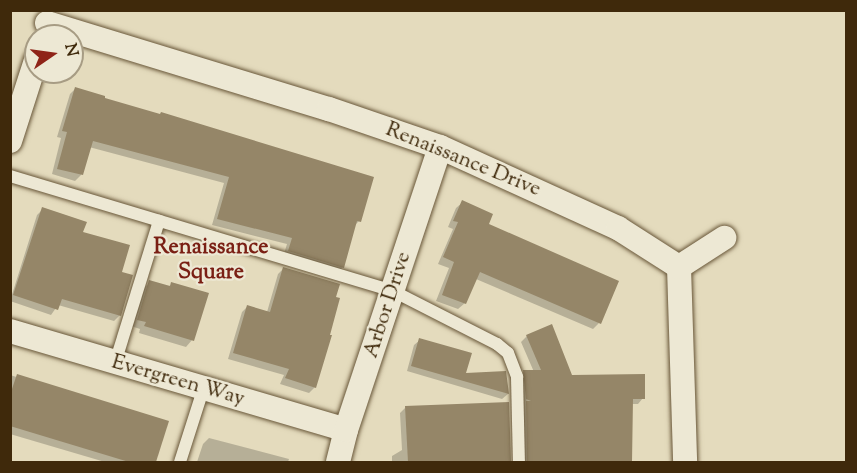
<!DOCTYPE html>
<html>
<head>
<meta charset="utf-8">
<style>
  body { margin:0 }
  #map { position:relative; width:857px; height:473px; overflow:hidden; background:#e4dbbd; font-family:"Sorts Mill Goudy",serif }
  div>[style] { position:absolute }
  .shadow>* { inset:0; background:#0003 }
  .building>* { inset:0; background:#958668 }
  .roads { filter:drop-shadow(0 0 2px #685638) drop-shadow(0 0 2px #685638) }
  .lane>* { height:12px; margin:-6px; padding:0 6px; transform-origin:6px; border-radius:6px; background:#ede8d4 }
  .street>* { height:24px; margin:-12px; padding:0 12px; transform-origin:12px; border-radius:12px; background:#ede8d4 }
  span { translate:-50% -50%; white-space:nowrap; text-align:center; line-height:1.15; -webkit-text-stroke:4.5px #ede8d4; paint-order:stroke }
  .street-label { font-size:21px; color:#3f290b }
  .neighbourhood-label { font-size:22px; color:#7a1f14; font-weight:700 }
  .frame { position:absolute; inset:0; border:12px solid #3f290b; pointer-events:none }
  .north { position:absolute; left:24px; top:24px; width:60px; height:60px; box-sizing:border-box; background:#ede8d4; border:2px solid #a79c84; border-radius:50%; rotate:77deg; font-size:16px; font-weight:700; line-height:24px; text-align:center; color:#3f290b }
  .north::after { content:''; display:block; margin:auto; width:21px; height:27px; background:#8f2418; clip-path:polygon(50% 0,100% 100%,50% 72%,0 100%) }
</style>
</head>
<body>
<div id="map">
  <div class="shadow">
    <i style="clip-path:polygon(76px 88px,359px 221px,354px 226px,343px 267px,337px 273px,283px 257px,287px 244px,212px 225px,224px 183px,89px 147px,81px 175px,75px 181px,52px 174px,61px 138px,57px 137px,70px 94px)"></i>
    <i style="clip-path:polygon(463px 202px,487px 225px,599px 323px,593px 329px,476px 279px,465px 303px,458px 309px,436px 301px,449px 268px,438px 264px,453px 229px,448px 227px,456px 208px)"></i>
    <i style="clip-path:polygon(43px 209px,81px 233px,121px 273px,120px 315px,114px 321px,58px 305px,51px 315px,10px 301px,37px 215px)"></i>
    <i style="clip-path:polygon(284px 268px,334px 298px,315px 387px,309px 393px,280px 384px,284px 375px,228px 359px,242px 312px,248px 306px,267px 312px,278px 274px)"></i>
    <i style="clip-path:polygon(150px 282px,168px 287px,172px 284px,192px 340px,186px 347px,139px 333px,140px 329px,131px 326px,143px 289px)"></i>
    <i style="clip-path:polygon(527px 336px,571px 377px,643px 398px,638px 404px,631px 404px,632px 462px,522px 462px,518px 378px,524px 372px,534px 372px,521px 342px)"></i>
    <i style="clip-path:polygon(420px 340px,464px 374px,505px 373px,508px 394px,502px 399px,407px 371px,414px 345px)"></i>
    <i style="clip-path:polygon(10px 375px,167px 422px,155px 462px,105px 462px,10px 434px)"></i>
    <i style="clip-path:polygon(508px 403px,509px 462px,392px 462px,392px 456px,402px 450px,400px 413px,406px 407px)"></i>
    <i style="clip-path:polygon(209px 438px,289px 459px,288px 462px,197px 462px,203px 444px)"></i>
  </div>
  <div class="building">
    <i style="clip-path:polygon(75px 87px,105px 96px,105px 98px,160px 114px,161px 112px,374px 177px,361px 222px,357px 221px,344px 268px,288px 251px,292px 238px,217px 219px,229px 177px,93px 141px,83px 175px,57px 169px,67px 132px,62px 131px)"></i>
    <i style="clip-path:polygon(462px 200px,493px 214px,489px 224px,619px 281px,601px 324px,480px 272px,466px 304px,442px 295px,454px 262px,443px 257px,458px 222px,453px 221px)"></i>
    <i style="clip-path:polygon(42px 207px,87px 222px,83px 232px,130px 245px,122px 272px,133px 275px,121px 316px,62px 299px,58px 310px,13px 295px)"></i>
    <i style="clip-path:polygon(283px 267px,340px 284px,336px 297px,340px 298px,330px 335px,332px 335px,316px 388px,285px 378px,289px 369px,233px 353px,247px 305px,270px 312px)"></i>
    <i style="clip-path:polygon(149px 280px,170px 286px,171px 282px,209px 293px,194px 341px,144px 326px,146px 322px,137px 320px)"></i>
    <i style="clip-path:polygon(552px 324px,572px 375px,645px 374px,645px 399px,633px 399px,632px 462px,527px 462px,526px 401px,531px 401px,526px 399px,523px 370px,541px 370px,526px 335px)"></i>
    <i style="clip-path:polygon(419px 338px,472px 353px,466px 373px,506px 371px,509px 394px,411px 366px)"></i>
    <i style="clip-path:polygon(17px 374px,169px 421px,156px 462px,129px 462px,10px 426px,10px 395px)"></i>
    <i style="clip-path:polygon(509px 402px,511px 462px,408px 462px,405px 406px)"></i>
  </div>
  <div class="roads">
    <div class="lane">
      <i style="left:10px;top:176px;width:400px;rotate:16.7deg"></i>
      <i style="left:393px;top:291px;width:117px;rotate:27deg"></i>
      <i style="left:497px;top:344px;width:14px;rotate:39deg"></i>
      <i style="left:508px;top:353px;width:26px;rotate:69deg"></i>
      <i style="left:517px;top:377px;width:85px;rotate:88.7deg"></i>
      <i style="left:115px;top:363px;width:149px;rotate:-72.8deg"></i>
      <i style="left:180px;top:462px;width:79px;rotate:-72.3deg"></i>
    </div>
    <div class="street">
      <i style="left:47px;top:23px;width:295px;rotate:17deg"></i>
      <i style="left:329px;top:109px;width:117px;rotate:18.9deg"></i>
      <i style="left:440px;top:147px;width:196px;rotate:24.5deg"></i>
      <i style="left:618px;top:228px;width:72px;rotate:32.6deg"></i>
      <i style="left:679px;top:267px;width:195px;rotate:88.2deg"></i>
      <i style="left:10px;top:141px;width:85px;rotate:-72.2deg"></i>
      <i style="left:679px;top:267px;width:54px;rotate:-32.8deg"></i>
      <i style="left:10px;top:331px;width:350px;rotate:16.4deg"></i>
      <i style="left:338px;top:462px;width:33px;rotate:-76deg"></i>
      <i style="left:346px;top:430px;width:298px;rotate:-71.6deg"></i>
    </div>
  </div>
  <div class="street-label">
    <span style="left:463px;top:160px;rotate:22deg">Renaissance Drive</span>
    <span style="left:388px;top:305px;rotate:-72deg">Arbor Drive</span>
    <span style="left:178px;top:381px;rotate:16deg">Evergreen Way</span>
  </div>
  <div class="neighbourhood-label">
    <span style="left:211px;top:261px">Renaissance<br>Square</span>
  </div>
  <div class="frame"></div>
  <div class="north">N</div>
</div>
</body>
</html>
